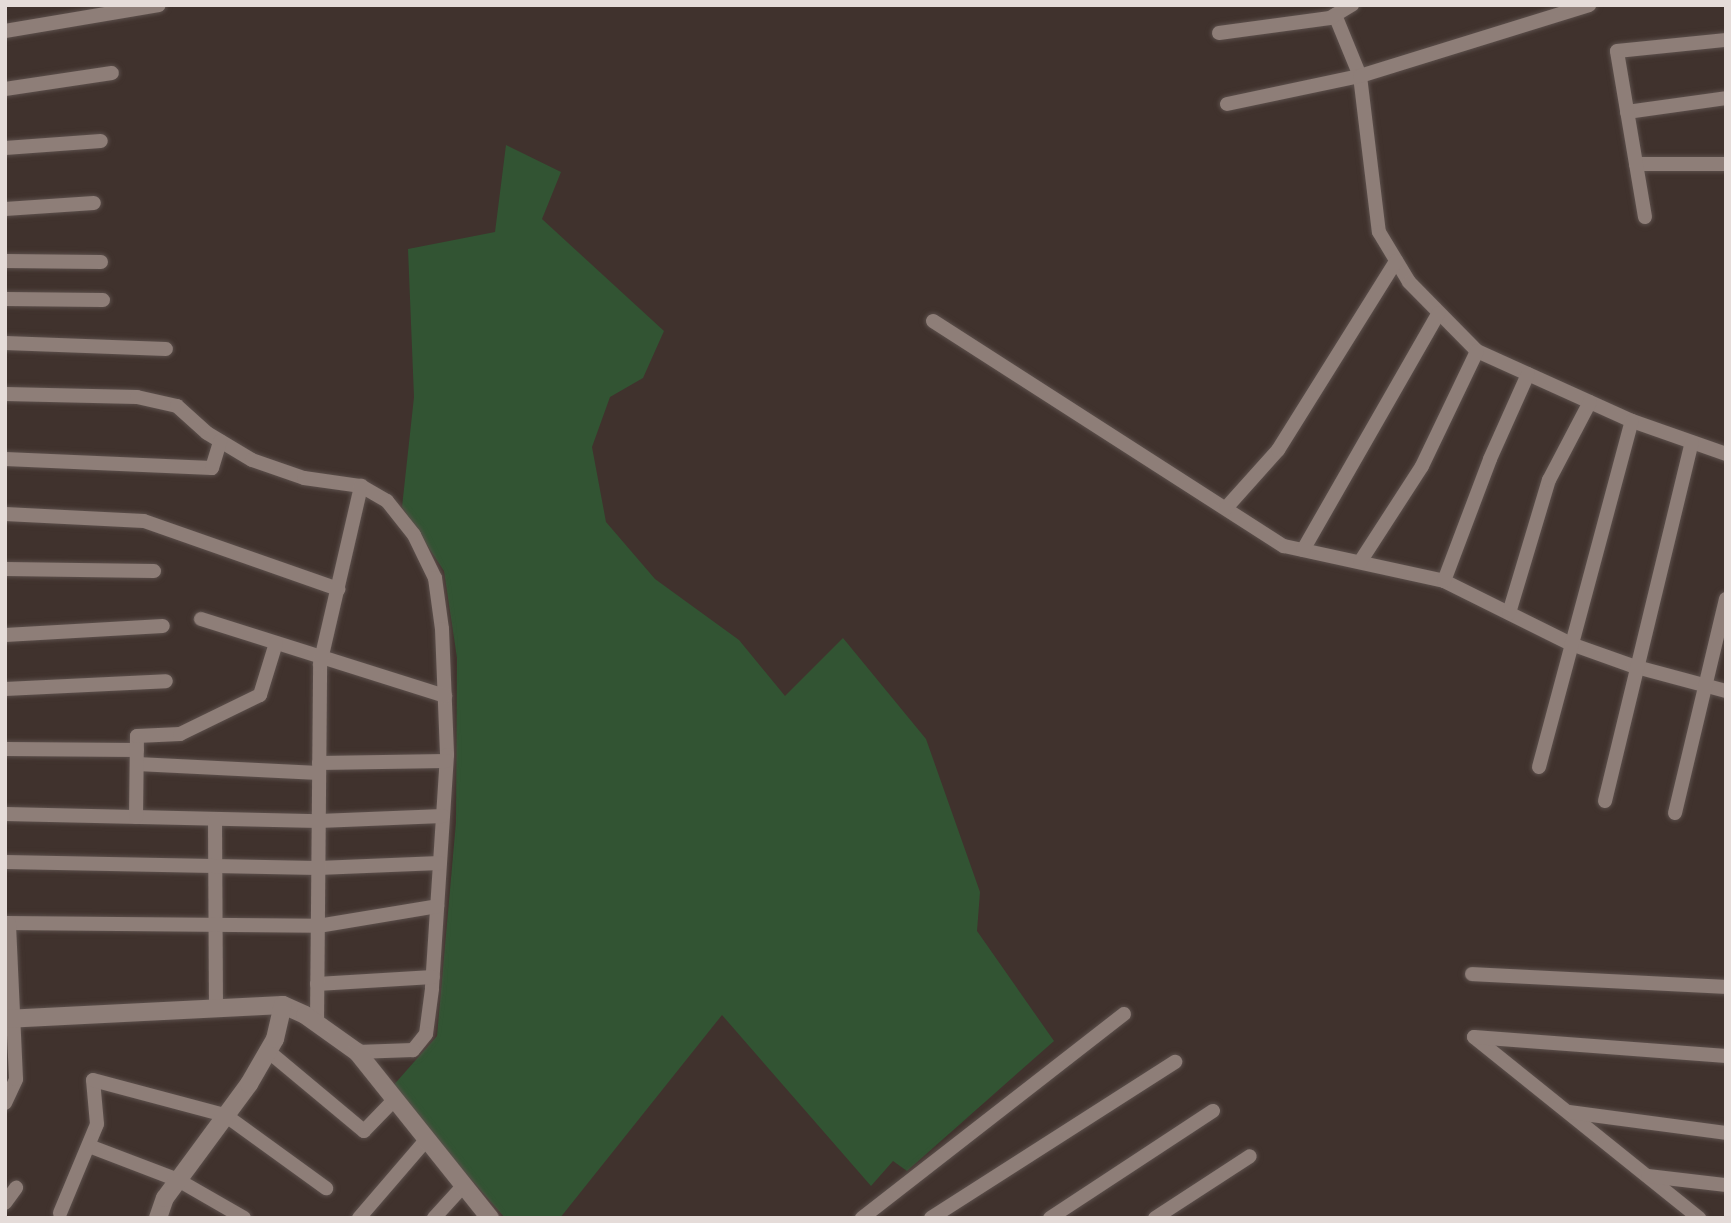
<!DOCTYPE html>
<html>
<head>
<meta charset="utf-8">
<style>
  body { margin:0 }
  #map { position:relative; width:1731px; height:1223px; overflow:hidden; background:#40322d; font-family:"Fira Sans Condensed",sans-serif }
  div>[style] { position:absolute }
  .green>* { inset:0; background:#325433 }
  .roads { filter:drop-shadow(0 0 2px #5c504c) drop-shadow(0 0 2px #5c504c) }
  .minor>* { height:14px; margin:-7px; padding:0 7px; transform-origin:7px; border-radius:7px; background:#8e7e78 }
  .tertiary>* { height:18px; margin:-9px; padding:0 9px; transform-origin:9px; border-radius:9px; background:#8e7e78 }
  span { translate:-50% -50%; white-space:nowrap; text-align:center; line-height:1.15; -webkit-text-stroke:7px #362823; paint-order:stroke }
  .frame { position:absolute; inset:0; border:7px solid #e5dcd9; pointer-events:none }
</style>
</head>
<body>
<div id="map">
  <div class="green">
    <i style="clip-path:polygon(506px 145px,561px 172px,542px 219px,664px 331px,643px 378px,610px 397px,592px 447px,606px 522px,655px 579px,739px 640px,785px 696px,843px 638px,926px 739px,980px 892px,977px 931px,1054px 1041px,907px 1171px,893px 1161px,871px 1186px,722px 1015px,560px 1218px,505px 1218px,391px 1088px,437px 1036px,456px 822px,457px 658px,444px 571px,402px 507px,414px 397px,408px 249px,495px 232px)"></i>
  </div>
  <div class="roads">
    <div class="minor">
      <i style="left:1335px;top:15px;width:66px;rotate:67.7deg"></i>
      <i style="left:1360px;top:76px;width:157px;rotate:83.1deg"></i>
      <i style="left:1379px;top:232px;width:58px;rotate:59deg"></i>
      <i style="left:1409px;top:282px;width:97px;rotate:45.4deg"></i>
      <i style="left:1477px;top:351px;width:170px;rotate:24.3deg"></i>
      <i style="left:1632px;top:421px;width:100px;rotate:19.3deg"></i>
      <i style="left:5px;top:31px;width:156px;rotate:-9.6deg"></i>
      <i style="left:1219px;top:33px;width:112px;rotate:-7.7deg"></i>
      <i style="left:1330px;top:18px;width:26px;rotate:-31deg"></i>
      <i style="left:5px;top:89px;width:108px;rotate:-8.5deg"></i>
      <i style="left:1227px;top:104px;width:136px;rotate:-11.9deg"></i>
      <i style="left:1360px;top:76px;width:240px;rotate:-17.2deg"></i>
      <i style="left:1627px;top:112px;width:100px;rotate:-8deg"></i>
      <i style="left:5px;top:148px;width:96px;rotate:-4.2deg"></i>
      <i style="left:1636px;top:164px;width:90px"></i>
      <i style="left:5px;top:209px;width:89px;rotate:-3.9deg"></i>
      <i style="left:1645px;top:217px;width:168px;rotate:-99.6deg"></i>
      <i style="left:1617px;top:51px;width:110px;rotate:-5.8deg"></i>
      <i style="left:5px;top:261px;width:96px;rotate:0.6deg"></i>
      <i style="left:5px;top:299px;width:98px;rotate:0.6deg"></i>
      <i style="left:933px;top:321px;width:417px;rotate:32.7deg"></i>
      <i style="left:1284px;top:546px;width:164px;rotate:12.3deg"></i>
      <i style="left:1444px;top:581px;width:142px;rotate:26.4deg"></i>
      <i style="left:1571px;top:644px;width:66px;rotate:19.5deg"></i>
      <i style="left:1633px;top:666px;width:96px;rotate:15deg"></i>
      <i style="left:5px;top:343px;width:161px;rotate:2.1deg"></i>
      <i style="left:5px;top:394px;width:132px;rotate:1.3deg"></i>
      <i style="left:137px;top:397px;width:41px;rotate:12.7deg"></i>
      <i style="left:177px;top:406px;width:40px;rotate:42deg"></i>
      <i style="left:207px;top:433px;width:52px;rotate:31deg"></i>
      <i style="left:252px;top:460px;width:55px;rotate:19.1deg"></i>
      <i style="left:304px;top:478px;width:58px;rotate:8deg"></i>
      <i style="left:361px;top:486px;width:30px;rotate:30deg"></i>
      <i style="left:387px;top:501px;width:43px;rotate:51.5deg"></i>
      <i style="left:414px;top:535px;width:48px;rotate:64deg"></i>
      <i style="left:435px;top:578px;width:51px;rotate:82.2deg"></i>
      <i style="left:442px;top:629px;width:126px;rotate:87.7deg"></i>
      <i style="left:447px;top:755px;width:234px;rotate:93.7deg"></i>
      <i style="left:432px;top:989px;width:45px;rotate:97.6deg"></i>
      <i style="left:426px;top:1034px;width:21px;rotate:129deg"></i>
      <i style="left:413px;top:1050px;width:56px;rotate:178deg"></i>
      <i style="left:5px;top:459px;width:207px;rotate:2.5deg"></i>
      <i style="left:212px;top:468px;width:28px;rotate:-73deg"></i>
      <i style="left:1226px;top:508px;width:78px;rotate:-48.1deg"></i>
      <i style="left:1278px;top:450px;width:223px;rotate:-58deg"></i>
      <i style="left:5px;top:514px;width:139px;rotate:2.9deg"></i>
      <i style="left:144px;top:521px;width:206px;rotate:19.3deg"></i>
      <i style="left:1303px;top:550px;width:273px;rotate:-60.2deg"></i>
      <i style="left:1360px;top:562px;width:114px;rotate:-57.1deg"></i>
      <i style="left:1422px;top:466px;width:127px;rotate:-64.4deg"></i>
      <i style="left:5px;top:569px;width:149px;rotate:0.8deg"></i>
      <i style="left:1444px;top:581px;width:130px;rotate:-69.3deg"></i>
      <i style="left:1490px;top:459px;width:93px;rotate:-65.9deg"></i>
      <i style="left:1509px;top:613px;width:139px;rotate:-73.3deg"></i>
      <i style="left:1549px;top:480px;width:88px;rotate:-62.3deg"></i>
      <i style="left:201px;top:619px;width:256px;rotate:17.5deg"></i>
      <i style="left:5px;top:635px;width:158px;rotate:-3.3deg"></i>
      <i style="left:5px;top:689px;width:161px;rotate:-2.8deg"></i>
      <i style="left:5px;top:749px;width:132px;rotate:0.4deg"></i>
      <i style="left:319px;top:763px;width:127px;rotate:-0.9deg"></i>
      <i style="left:137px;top:764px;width:182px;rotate:2.8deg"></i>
      <i style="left:1539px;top:767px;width:358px;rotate:-75deg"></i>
      <i style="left:1605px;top:801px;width:369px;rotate:-76.4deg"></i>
      <i style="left:1675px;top:813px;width:220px;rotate:-76.6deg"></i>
      <i style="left:5px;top:814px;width:314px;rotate:1.3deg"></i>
      <i style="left:319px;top:821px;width:124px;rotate:-2.3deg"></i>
      <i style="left:136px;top:817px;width:81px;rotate:-89.3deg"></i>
      <i style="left:137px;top:736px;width:43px;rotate:-2.7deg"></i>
      <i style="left:180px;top:734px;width:89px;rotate:-26deg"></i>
      <i style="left:260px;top:695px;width:54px;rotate:-72.9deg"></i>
      <i style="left:215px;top:819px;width:188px;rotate:89.7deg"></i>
      <i style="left:5px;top:862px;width:313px;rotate:1.1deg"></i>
      <i style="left:318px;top:868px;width:122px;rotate:-2.3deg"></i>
      <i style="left:5px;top:923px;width:313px;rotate:0.5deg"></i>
      <i style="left:318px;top:926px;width:121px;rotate:-9.5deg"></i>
      <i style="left:1472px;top:974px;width:254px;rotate:2.9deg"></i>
      <i style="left:317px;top:984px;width:116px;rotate:-3.5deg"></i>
      <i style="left:317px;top:1023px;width:359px;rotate:-89.5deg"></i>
      <i style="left:320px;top:664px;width:183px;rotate:-77deg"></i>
      <i style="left:1474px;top:1037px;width:289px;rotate:38.8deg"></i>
      <i style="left:1474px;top:1037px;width:253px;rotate:4.3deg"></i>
      <i style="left:268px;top:1051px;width:125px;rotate:39.8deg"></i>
      <i style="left:364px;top:1131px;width:45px;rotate:-45.9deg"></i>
      <i style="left:5px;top:1103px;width:26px;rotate:-65deg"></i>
      <i style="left:16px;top:1079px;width:156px;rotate:-92.6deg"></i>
      <i style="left:1569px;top:1112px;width:158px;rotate:7.6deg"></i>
      <i style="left:89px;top:1146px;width:95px;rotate:20.9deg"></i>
      <i style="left:178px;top:1180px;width:76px;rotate:29.9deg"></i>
      <i style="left:1648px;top:1176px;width:79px;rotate:6.6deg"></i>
      <i style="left:5px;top:1203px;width:19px;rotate:-54deg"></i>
      <i style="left:60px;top:1213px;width:96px;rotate:-67.4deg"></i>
      <i style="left:97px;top:1124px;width:44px;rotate:-95.2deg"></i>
      <i style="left:93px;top:1080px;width:137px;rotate:14.9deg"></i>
      <i style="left:225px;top:1115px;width:125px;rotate:35.9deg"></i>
      <i style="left:359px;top:1218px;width:104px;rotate:-49.3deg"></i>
      <i style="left:434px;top:1218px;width:45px;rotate:-47.7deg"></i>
      <i style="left:862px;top:1218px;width:332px;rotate:-37.9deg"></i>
      <i style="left:931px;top:1218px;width:290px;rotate:-32.6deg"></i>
      <i style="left:1050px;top:1218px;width:195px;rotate:-33.3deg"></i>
      <i style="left:1155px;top:1218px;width:113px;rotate:-33.1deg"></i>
    </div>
    <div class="tertiary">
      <i style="left:5px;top:1019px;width:278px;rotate:-2.9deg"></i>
      <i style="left:283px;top:1005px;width:24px;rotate:24deg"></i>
      <i style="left:305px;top:1015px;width:64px;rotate:35.4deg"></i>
      <i style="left:357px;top:1052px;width:213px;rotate:51.3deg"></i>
      <i style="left:158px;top:1218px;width:21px;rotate:-71deg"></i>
      <i style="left:165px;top:1198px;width:142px;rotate:-53.6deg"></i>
      <i style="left:249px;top:1084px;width:52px;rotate:-60deg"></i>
      <i style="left:275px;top:1039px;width:35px;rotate:-77deg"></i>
    </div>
  </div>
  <div class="frame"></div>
</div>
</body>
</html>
